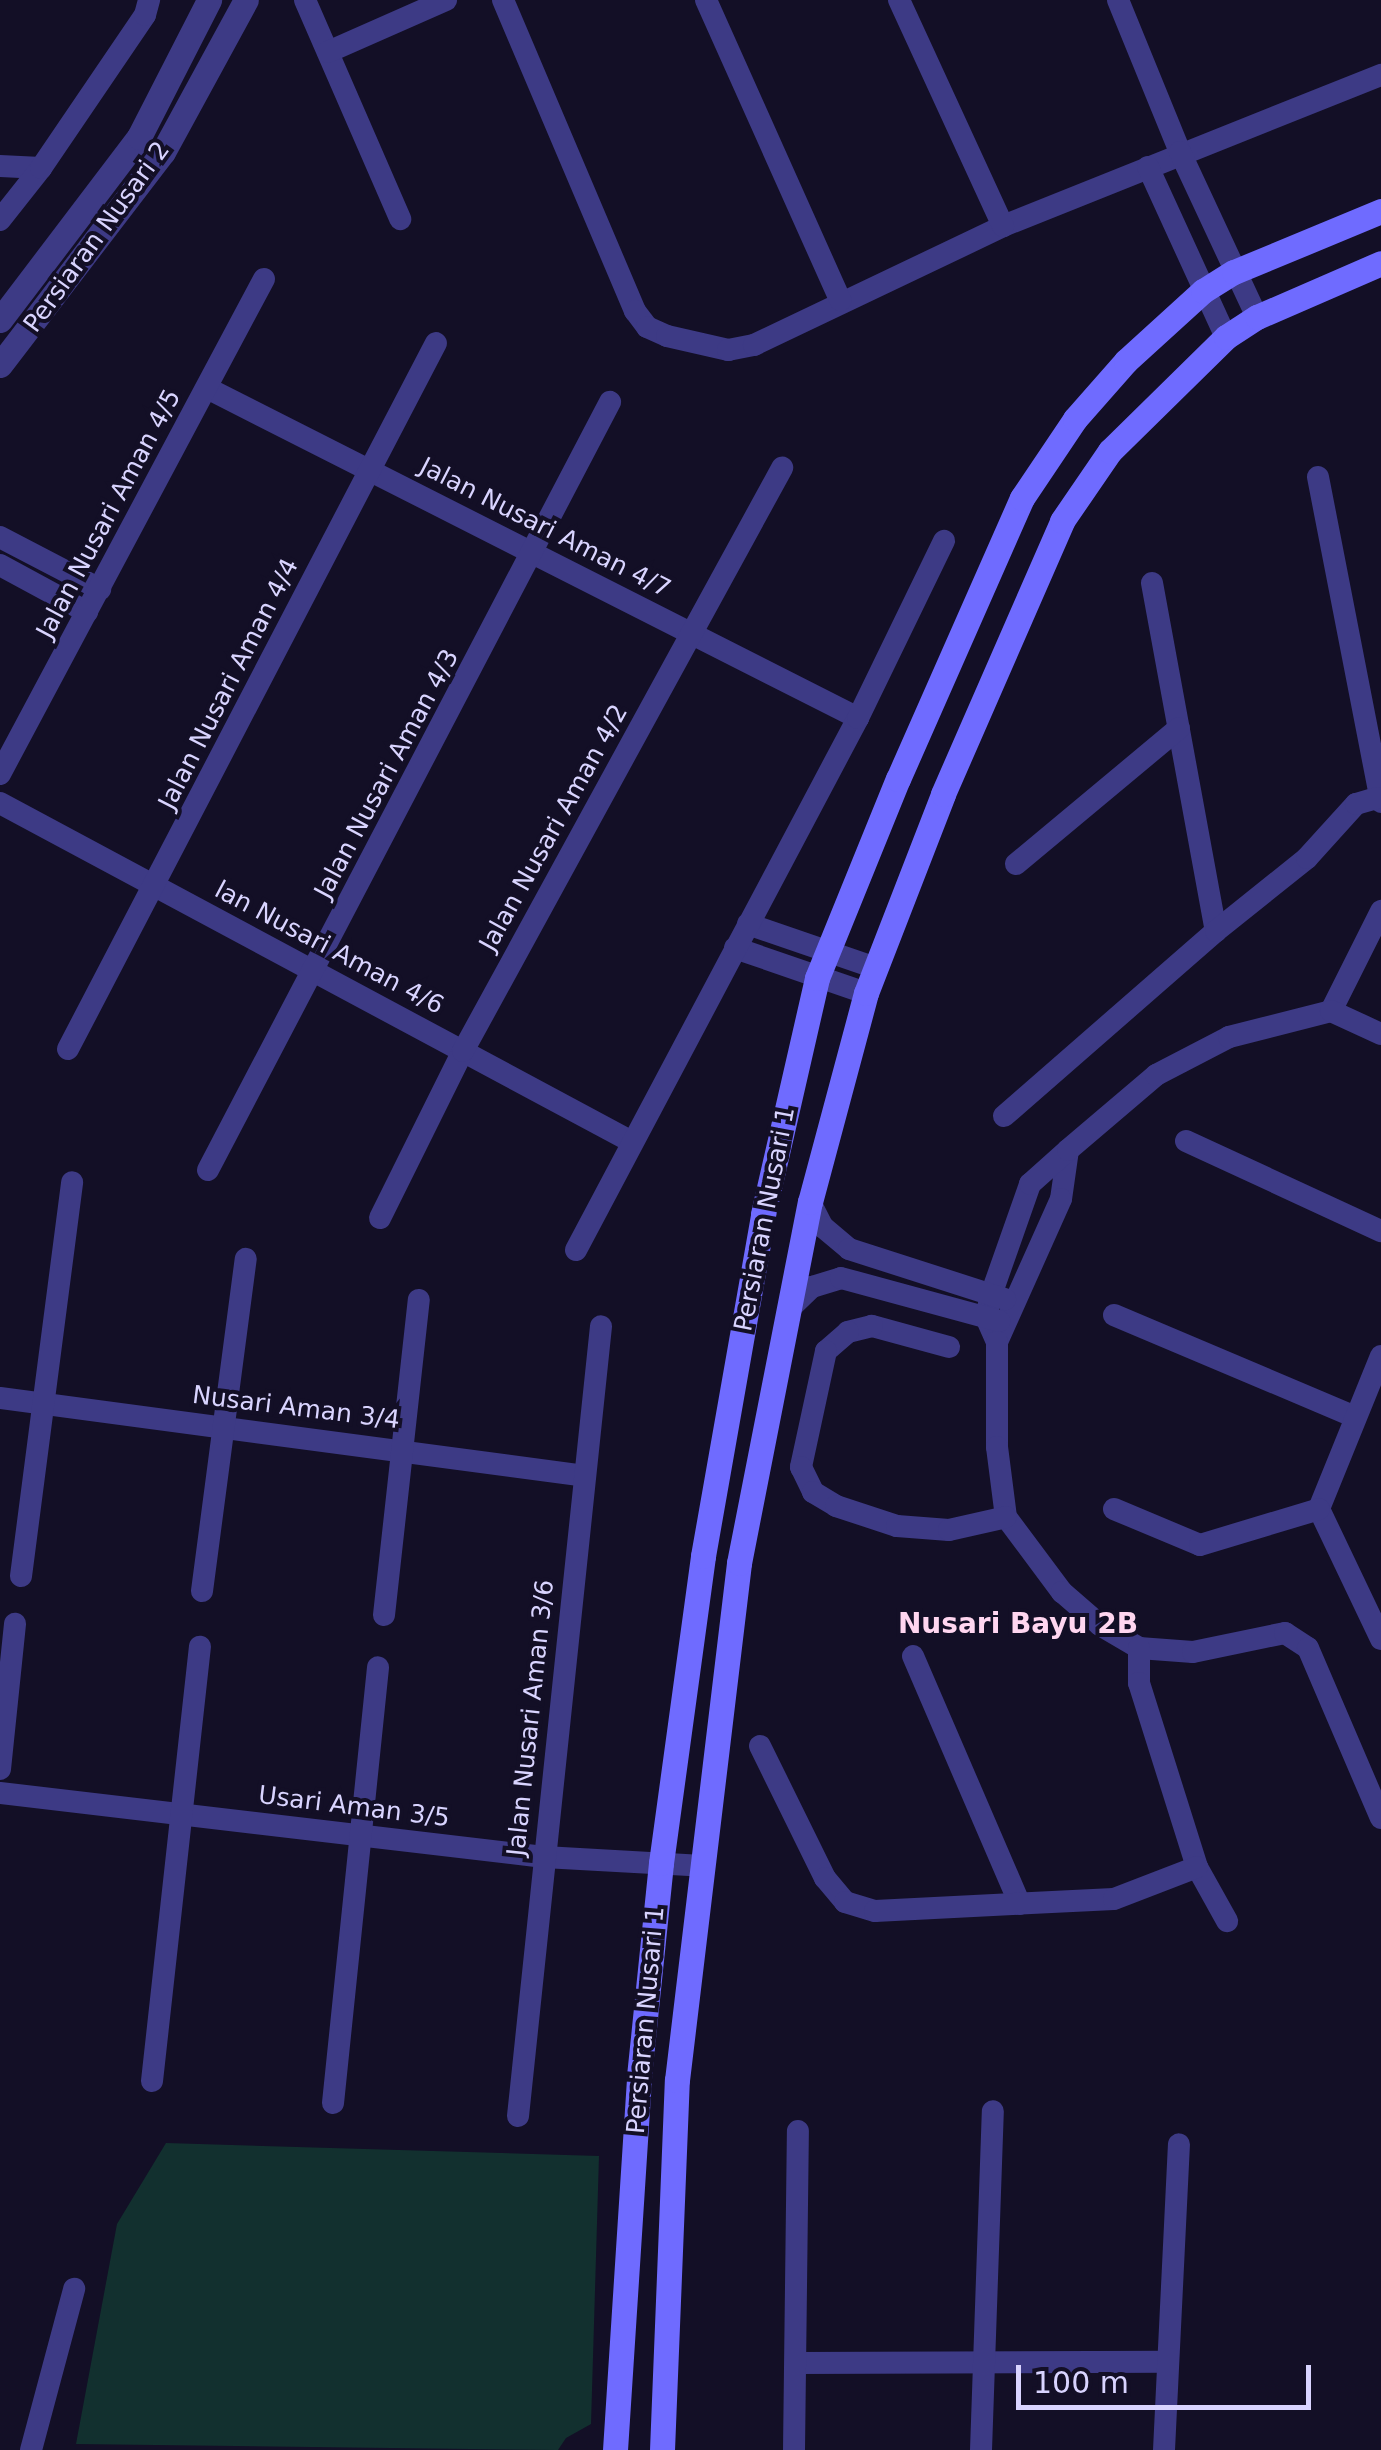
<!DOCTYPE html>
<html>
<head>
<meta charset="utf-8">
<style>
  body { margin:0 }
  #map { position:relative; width:1381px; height:2450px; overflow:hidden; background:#130f26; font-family:"DejaVu Sans",sans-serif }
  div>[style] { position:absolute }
  .green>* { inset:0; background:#12302f }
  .minor>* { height:22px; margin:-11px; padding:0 11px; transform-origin:11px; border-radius:11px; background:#3d3a85 }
  .tertiary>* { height:25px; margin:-12.5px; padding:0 12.5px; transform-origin:12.5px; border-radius:12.5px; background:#3d3a85 }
  .secondary>* { height:25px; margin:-12.5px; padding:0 12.5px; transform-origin:12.5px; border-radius:12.5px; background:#6f6bff }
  span { translate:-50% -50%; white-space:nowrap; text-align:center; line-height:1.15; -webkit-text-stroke:8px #130f26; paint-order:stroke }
  .street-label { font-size:25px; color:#d9d4ff }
  .neighbourhood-label { font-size:28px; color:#ffd6f0; font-weight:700 }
  .scale { position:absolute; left:1016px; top:2365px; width:295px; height:45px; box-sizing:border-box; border:5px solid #d9d4ff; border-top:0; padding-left:12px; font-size:30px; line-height:35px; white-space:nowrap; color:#d9d4ff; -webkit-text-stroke:8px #130f26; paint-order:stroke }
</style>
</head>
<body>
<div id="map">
  <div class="green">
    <i style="clip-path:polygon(166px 2143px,599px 2156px,591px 2424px,566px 2438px,558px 2450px,76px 2444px,117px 2224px)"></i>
  </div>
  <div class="minor">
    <i style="left:305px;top:0;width:239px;rotate:66.5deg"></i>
    <i style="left:503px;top:0;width:338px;rotate:67deg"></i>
    <i style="left:635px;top:311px;width:20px;rotate:53deg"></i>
    <i style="left:647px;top:327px;width:22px;rotate:24deg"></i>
    <i style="left:667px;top:336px;width:63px;rotate:12.9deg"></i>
    <i style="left:728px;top:350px;width:26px;rotate:-11deg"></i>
    <i style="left:754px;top:345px;width:276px;rotate:-25.5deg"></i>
    <i style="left:1003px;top:226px;width:407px;rotate:-21.8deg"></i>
    <i style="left:706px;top:0;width:329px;rotate:65.9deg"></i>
    <i style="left:899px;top:0;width:249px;rotate:65.3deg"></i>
    <i style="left:1118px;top:0;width:164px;rotate:67.8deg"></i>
    <i style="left:1180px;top:152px;width:182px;rotate:65deg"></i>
    <i style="left:328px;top:52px;width:129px;rotate:-23.8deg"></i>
    <i style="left:0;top:166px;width:41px;rotate:2.8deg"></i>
    <i style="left:1148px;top:167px;width:187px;rotate:65.4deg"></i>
    <i style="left:0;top:220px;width:66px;rotate:-51.7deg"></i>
    <i style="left:41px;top:168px;width:185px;rotate:-55.8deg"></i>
    <i style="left:145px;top:15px;width:16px;rotate:-75deg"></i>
    <i style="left:207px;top:388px;width:730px;rotate:26.88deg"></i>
    <i style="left:1318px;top:477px;width:331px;rotate:79deg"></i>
    <i style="left:0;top:537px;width:113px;rotate:27.5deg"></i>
    <i style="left:0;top:565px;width:99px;rotate:28.4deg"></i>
    <i style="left:1152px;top:583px;width:354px;rotate:79.6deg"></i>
    <i style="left:0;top:774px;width:561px;rotate:-61.93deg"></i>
    <i style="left:0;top:803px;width:717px;rotate:28.21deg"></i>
    <i style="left:1016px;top:864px;width:212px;rotate:-39.8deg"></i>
    <i style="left:748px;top:924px;width:135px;rotate:19deg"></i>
    <i style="left:735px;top:948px;width:139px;rotate:19deg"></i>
    <i style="left:1331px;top:1011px;width:112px;rotate:-63.4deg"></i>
    <i style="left:68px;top:1049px;width:796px;rotate:-62.47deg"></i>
    <i style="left:1004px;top:1116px;width:281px;rotate:-41.1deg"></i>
    <i style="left:1216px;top:931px;width:117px;rotate:-38.7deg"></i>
    <i style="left:1307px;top:858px;width:73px;rotate:-47.8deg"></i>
    <i style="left:1356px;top:804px;width:22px;rotate:-16deg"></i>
    <i style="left:1186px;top:1141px;width:215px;rotate:24.8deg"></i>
    <i style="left:1068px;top:1150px;width:49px;rotate:98.1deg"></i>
    <i style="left:1061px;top:1199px;width:157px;rotate:114.1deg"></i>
    <i style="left:997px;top:1342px;width:27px;rotate:-114deg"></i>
    <i style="left:986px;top:1317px;width:23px;rotate:-77deg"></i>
    <i style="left:991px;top:1295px;width:118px;rotate:-70.6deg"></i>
    <i style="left:1030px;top:1184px;width:51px;rotate:-41.8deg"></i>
    <i style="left:1068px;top:1150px;width:116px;rotate:-40.4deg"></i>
    <i style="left:1156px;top:1075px;width:82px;rotate:-27.5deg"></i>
    <i style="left:1229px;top:1037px;width:105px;rotate:-14.3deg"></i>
    <i style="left:1331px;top:1011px;width:55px;rotate:24.7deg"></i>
    <i style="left:208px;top:1170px;width:867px;rotate:-62.37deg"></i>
    <i style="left:810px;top:1202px;width:28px;rotate:63deg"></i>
    <i style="left:823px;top:1227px;width:34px;rotate:40deg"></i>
    <i style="left:849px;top:1249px;width:164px;rotate:17.8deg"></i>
    <i style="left:380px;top:1218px;width:186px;rotate:-63.6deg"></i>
    <i style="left:463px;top:1051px;width:665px;rotate:-61.31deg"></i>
    <i style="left:576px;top:1250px;width:602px;rotate:-62.07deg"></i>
    <i style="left:858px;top:718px;width:197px;rotate:-64.1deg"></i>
    <i style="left:789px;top:1309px;width:32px;rotate:-44deg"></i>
    <i style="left:812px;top:1287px;width:30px;rotate:-17deg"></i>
    <i style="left:841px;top:1278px;width:164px;rotate:15.2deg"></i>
    <i style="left:1114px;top:1315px;width:259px;rotate:22.9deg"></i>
    <i style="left:997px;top:1342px;width:105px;rotate:90deg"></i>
    <i style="left:997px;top:1447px;width:71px;rotate:82.7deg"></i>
    <i style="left:1006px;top:1517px;width:94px;rotate:53.3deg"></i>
    <i style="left:1062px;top:1592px;width:50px;rotate:41deg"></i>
    <i style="left:1100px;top:1625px;width:45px;rotate:30.5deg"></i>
    <i style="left:1139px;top:1648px;width:54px;rotate:4.2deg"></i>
    <i style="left:1193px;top:1652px;width:94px;rotate:-11.7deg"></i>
    <i style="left:1285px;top:1633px;width:27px;rotate:33deg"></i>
    <i style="left:1308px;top:1648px;width:185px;rotate:66.8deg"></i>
    <i style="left:949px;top:1347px;width:80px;rotate:-164.7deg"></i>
    <i style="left:872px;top:1326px;width:25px;rotate:166deg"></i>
    <i style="left:848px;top:1332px;width:29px;rotate:139deg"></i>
    <i style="left:826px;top:1351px;width:119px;rotate:102.2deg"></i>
    <i style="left:801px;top:1467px;width:28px;rotate:64deg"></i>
    <i style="left:813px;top:1492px;width:27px;rotate:31deg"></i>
    <i style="left:836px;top:1506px;width:64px;rotate:18.2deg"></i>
    <i style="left:897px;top:1526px;width:52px;rotate:4.4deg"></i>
    <i style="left:949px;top:1530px;width:58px;rotate:-12.8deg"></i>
    <i style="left:1381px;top:1356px;width:165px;rotate:112.1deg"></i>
    <i style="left:1319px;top:1509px;width:144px;rotate:64.5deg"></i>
    <i style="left:0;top:1398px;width:590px;rotate:7.59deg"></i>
    <i style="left:1114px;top:1509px;width:93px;rotate:22.7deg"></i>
    <i style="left:1200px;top:1545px;width:124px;rotate:-16.8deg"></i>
    <i style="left:21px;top:1576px;width:397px;rotate:-82.6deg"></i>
    <i style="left:202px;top:1591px;width:335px;rotate:-82.5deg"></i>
    <i style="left:384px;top:1615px;width:317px;rotate:-83.7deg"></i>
    <i style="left:1139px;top:1648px;width:35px;rotate:90deg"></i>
    <i style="left:1139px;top:1683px;width:193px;rotate:72.5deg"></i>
    <i style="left:1197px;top:1867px;width:62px;rotate:60.9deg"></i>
    <i style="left:913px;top:1656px;width:270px;rotate:66.7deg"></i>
    <i style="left:760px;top:1746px;width:147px;rotate:63.8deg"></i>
    <i style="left:825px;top:1878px;width:31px;rotate:50deg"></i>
    <i style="left:845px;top:1902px;width:31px;rotate:17deg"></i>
    <i style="left:875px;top:1911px;width:239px;rotate:-2.9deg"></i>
    <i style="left:1114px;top:1899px;width:89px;rotate:-21.1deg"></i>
    <i style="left:0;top:1769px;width:146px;rotate:-84.1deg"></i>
    <i style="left:0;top:1793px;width:548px;rotate:6.71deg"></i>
    <i style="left:544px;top:1857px;width:159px;rotate:3.2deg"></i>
    <i style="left:152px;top:2081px;width:437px;rotate:-83.7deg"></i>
    <i style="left:333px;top:2103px;width:438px;rotate:-84.1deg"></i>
    <i style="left:518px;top:2116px;width:794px;rotate:-84deg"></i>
    <i style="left:797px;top:2363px;width:370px;rotate:-0.2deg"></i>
    <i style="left:31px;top:2450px;width:167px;rotate:-75deg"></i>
    <i style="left:794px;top:2450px;width:319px;rotate:-89.3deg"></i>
    <i style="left:981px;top:2450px;width:339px;rotate:-88deg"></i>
    <i style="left:1164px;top:2450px;width:306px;rotate:-87.2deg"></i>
  </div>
  <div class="tertiary">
    <i style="left:0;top:320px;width:230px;rotate:-52.8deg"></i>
    <i style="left:139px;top:137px;width:154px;rotate:-62.9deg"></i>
    <i style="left:0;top:365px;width:268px;rotate:-52.6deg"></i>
    <i style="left:163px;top:152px;width:173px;rotate:-61.4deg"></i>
  </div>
  <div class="secondary">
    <i style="left:615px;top:2450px;width:375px;rotate:-86.3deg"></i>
    <i style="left:639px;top:2076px;width:214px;rotate:-84.1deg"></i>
    <i style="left:661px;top:1863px;width:310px;rotate:-82.2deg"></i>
    <i style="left:703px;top:1556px;width:347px;rotate:-80deg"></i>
    <i style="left:763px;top:1214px;width:242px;rotate:-77.1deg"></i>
    <i style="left:817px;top:978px;width:215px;rotate:-67.9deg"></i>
    <i style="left:898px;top:779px;width:307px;rotate:-66.2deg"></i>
    <i style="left:1022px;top:498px;width:95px;rotate:-56.1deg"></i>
    <i style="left:1075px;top:419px;width:77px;rotate:-48.7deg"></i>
    <i style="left:1126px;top:361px;width:104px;rotate:-42.3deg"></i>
    <i style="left:1203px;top:291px;width:36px;rotate:-32deg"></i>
    <i style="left:1234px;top:272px;width:159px;rotate:-22.5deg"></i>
    <i style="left:662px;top:2450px;width:370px;rotate:-87.7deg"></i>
    <i style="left:677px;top:2080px;width:521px;rotate:-83.16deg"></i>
    <i style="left:739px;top:1563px;width:368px;rotate:-78.9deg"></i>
    <i style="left:810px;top:1202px;width:216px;rotate:-75deg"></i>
    <i style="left:866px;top:993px;width:213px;rotate:-68.8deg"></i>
    <i style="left:943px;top:794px;width:298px;rotate:-66.4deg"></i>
    <i style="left:1062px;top:521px;width:85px;rotate:-55.6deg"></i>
    <i style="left:1110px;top:451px;width:163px;rotate:-44.5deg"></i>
    <i style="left:1226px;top:337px;width:37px;rotate:-33deg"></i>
    <i style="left:1257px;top:317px;width:135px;rotate:-23.5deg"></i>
  </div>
  <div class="street-label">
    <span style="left:97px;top:237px;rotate:-54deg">Persiaran Nusari 2</span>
    <span style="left:109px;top:514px;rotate:-62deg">Jalan Nusari Aman 4/5</span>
    <span style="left:545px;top:528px;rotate:27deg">Jalan Nusari Aman 4/7</span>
    <span style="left:229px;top:684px;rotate:-63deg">Jalan Nusari Aman 4/4</span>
    <span style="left:387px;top:774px;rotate:-62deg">Jalan Nusari Aman 4/3</span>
    <span style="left:554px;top:828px;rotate:-61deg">Jalan Nusari Aman 4/2</span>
    <span style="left:329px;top:948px;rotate:28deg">lan Nusari Aman 4/6</span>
    <span style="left:765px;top:1219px;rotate:-79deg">Persiaran Nusari 1</span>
    <span style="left:296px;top:1408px;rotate:7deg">Nusari Aman 3/4</span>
    <span style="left:531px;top:1718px;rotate:-84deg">Jalan Nusari Aman 3/6</span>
    <span style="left:354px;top:1807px;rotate:7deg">Usari Aman 3/5</span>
    <span style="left:646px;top:2020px;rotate:-85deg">Persiaran Nusari 1</span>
  </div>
  <div class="neighbourhood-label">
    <span style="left:1018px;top:1624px">Nusari Bayu 2B</span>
  </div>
  <div class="scale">100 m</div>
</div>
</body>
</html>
